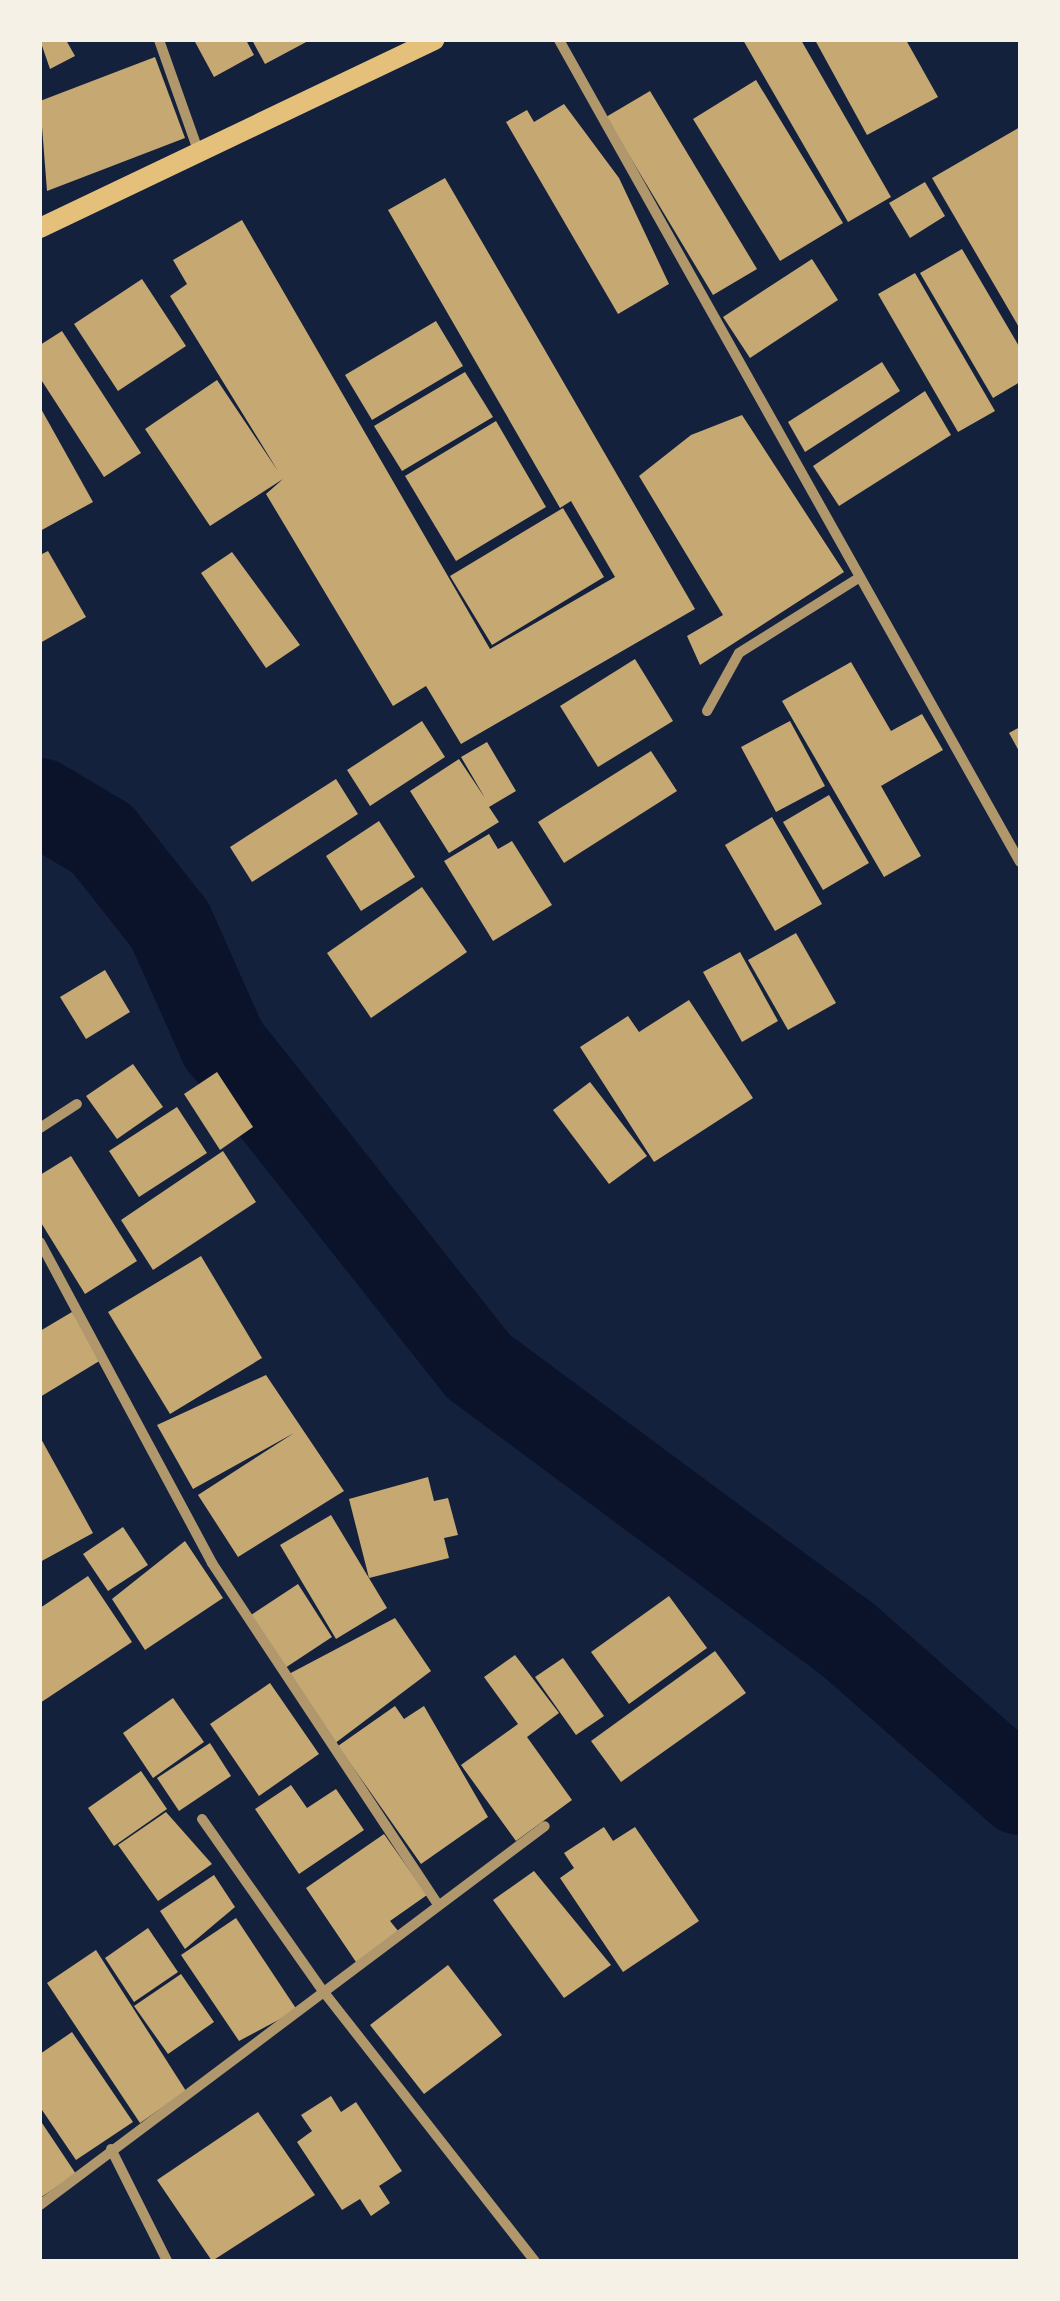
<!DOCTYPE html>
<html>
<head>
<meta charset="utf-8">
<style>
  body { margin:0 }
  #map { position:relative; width:1060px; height:2301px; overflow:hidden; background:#14213d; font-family:"Roboto Condensed",sans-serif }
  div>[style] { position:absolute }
  .river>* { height:88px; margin:-44px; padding:0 44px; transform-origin:44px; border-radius:44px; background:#0b132b }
  .building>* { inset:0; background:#c6a872 }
  .minor>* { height:10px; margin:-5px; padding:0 5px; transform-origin:5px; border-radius:5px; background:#b1986c }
  .secondary>* { height:20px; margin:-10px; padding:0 10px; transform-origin:10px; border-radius:10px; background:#e5c07b }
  span { translate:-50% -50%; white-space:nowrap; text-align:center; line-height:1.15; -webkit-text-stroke:9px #f6f1e7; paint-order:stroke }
  .frame { position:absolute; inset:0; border:42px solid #f6f1e7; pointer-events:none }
</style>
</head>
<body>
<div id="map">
  <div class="river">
    <i style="left:40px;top:802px;width:72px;rotate:30.8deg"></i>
    <i style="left:102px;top:839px;width:110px;rotate:51.7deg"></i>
    <i style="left:170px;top:925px;width:130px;rotate:66deg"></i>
    <i style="left:223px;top:1044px;width:411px;rotate:51.6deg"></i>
    <i style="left:478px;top:1366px;width:458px;rotate:36.5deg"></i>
    <i style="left:846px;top:1638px;width:232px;rotate:41.3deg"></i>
  </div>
  <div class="building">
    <i style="clip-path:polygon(40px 40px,66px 40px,75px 56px,50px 69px)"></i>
    <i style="clip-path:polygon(194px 40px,246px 40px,254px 55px,214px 77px)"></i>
    <i style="clip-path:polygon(252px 40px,310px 40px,265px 64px)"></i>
    <i style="clip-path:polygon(743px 40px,801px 40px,891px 197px,848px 222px)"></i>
    <i style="clip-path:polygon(815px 40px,906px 40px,938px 97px,867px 135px)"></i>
    <i style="clip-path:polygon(155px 57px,185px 138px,47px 191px,40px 101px)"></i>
    <i style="clip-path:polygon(756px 80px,843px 223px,780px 261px,693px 119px)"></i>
    <i style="clip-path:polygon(650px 91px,757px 269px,713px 295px,606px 117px)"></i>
    <i style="clip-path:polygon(564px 104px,619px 178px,669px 284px,618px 314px,506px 122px,527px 110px,534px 122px)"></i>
    <i style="clip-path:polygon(1020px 127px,1020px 329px,932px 178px)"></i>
    <i style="clip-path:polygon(445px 178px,695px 609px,461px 744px,426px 686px,393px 706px,266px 494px,283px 479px,210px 526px,145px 429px,217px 380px,278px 471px,170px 296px,187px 284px,173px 260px,242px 220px,490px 649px,615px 577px,571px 501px,560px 508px,388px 210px)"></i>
    <i style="clip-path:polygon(925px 182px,945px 216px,910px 238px,889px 203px)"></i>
    <i style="clip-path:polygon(962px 249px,1020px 348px,1020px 382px,993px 398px,920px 273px)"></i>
    <i style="clip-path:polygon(812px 259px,838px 300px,750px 358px,723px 317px)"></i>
    <i style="clip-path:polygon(915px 273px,995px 411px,958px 432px,878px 294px)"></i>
    <i style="clip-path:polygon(142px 279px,186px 346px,118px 391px,74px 324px)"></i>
    <i style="clip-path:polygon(436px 321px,463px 366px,372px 420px,345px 375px)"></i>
    <i style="clip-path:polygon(62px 331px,141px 453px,104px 477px,40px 378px,40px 345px)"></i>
    <i style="clip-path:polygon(882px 362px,900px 391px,805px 452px,788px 422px)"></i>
    <i style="clip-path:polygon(465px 372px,493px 417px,402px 471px,374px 426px)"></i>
    <i style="clip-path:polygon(925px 391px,951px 435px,839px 506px,813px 466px)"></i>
    <i style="clip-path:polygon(40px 407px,93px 502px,40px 531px)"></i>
    <i style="clip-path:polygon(742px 415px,844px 572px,700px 665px,687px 636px,723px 615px,639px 476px,691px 435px)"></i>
    <i style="clip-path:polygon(496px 421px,546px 507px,456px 561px,405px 476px)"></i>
    <i style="clip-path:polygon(563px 508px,604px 577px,492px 645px,450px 576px)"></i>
    <i style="clip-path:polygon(48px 551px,86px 617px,40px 643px,40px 555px)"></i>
    <i style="clip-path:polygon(232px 552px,300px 645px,266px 668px,201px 573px)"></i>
    <i style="clip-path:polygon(635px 659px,673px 721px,598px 767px,560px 706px)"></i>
    <i style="clip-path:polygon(851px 662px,891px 731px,922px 714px,943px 750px,881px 786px,921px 856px,884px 877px,782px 701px)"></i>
    <i style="clip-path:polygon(422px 721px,445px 757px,370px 806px,347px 770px)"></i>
    <i style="clip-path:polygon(790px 721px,825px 786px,776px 812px,741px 747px)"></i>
    <i style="clip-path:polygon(1020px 727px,1020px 753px,1009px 733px)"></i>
    <i style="clip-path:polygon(487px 742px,516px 791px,489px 807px,499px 822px,449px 853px,410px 791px,459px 759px,485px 798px,461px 757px)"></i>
    <i style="clip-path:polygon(651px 751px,677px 791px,564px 863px,538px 822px)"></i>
    <i style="clip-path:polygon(336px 779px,358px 814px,252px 882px,230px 847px)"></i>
    <i style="clip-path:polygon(829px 795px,869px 863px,823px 890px,783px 822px)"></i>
    <i style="clip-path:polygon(772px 817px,822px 904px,775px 931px,725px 845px)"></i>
    <i style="clip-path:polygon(379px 821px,415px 877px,361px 911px,326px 856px)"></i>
    <i style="clip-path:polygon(489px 834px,498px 849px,512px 841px,552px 905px,493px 941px,444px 861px)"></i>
    <i style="clip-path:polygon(422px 887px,467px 952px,371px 1018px,327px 953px)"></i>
    <i style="clip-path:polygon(796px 933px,836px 1003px,788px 1030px,748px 960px)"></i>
    <i style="clip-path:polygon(740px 952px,778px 1021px,742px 1042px,703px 972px)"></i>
    <i style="clip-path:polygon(105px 970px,130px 1012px,86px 1039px,60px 997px)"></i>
    <i style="clip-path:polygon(689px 1000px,753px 1098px,654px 1162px,580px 1047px,628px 1016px,639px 1032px)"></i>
    <i style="clip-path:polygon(133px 1064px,163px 1107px,117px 1139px,86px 1096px)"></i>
    <i style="clip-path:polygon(217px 1072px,253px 1127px,220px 1150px,184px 1094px)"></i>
    <i style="clip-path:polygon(590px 1082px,647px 1156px,609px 1184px,553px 1110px)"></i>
    <i style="clip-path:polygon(177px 1107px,207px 1153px,139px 1197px,109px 1151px)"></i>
    <i style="clip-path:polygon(223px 1151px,256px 1202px,153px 1270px,121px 1220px)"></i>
    <i style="clip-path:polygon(71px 1156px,137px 1261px,85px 1294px,40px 1221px,40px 1175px)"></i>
    <i style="clip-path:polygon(201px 1256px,262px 1358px,170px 1414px,108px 1312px)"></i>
    <i style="clip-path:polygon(72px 1312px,101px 1360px,40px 1397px,40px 1331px)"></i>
    <i style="clip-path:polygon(266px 1375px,344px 1491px,238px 1557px,198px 1495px,294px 1433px,193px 1489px,157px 1425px)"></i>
    <i style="clip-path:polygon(40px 1437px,93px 1533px,40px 1562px)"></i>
    <i style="clip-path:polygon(428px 1477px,434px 1501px,448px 1498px,458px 1535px,444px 1538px,449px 1558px,369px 1578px,349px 1499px)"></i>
    <i style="clip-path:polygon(331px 1515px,387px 1608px,336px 1639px,280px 1545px)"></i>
    <i style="clip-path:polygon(123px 1527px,148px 1565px,108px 1591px,83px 1554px)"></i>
    <i style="clip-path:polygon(185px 1541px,223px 1598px,145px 1650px,112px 1599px)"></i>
    <i style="clip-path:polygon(88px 1576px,132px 1642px,40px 1703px,40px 1608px)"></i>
    <i style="clip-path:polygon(298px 1584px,332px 1637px,285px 1668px,251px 1615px)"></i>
    <i style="clip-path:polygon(669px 1596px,707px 1648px,629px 1704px,591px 1652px)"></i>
    <i style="clip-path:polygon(395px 1618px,431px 1671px,334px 1744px,287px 1675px)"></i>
    <i style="clip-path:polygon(715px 1651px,746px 1693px,621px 1782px,591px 1741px)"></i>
    <i style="clip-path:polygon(515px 1655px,559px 1713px,527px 1737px,572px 1800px,516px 1841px,461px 1765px,518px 1724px,484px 1677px)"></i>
    <i style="clip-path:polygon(563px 1658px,604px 1716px,576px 1735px,535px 1677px)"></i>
    <i style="clip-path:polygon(270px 1683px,319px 1754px,259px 1796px,210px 1724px)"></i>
    <i style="clip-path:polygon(173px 1698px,204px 1742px,153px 1778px,123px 1733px)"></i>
    <i style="clip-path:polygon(395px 1706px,404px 1719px,424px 1706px,488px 1817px,421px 1864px,338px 1746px)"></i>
    <i style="clip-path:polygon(210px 1743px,231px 1776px,179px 1811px,157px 1778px)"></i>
    <i style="clip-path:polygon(141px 1771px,167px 1809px,114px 1846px,88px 1808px)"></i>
    <i style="clip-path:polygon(291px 1785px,307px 1808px,336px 1789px,364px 1830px,299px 1874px,255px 1809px)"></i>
    <i style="clip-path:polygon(166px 1812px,212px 1864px,158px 1901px,118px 1845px)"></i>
    <i style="clip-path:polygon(604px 1827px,613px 1841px,635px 1827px,699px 1921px,623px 1972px,560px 1878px,574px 1868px,564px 1853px)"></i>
    <i style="clip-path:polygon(384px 1834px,427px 1895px,390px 1921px,399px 1932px,356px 1962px,306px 1888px)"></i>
    <i style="clip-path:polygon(534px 1871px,611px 1965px,564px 1998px,493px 1900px)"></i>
    <i style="clip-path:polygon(214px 1875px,235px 1907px,185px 1949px,160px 1911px)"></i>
    <i style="clip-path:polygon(236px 1918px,297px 2010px,239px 2041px,181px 1955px)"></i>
    <i style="clip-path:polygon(148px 1928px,178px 1972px,134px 2002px,105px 1958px)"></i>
    <i style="clip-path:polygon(96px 1950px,186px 2091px,140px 2123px,47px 1983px)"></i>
    <i style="clip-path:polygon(448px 1965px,502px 2035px,424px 2094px,370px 2025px)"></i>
    <i style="clip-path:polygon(181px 1974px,214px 2022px,168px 2054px,134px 2006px)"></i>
    <i style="clip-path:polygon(72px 2032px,133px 2122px,76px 2160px,40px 2107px,40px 2054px)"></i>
    <i style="clip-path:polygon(331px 2096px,341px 2112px,356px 2102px,402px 2171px,379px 2186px,390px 2203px,371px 2216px,360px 2199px,342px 2210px,297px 2142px,312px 2131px,301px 2115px)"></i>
    <i style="clip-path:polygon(258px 2112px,315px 2195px,212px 2261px,157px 2180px)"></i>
    <i style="clip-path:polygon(40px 2120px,76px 2174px,40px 2198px)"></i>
  </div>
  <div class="minor">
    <i style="left:159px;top:40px;width:117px;rotate:70.5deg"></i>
    <i style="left:559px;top:40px;width:942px;rotate:60.72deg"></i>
    <i style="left:707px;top:711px;width:66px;rotate:-61.1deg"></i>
    <i style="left:739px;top:653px;width:139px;rotate:-32.1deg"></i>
    <i style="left:40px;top:1128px;width:44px;rotate:-33deg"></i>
    <i style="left:40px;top:1242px;width:364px;rotate:61.8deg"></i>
    <i style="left:212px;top:1563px;width:410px;rotate:56.5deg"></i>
    <i style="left:202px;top:1819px;width:210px;rotate:54.9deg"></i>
    <i style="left:323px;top:1991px;width:343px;rotate:51.9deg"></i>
    <i style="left:111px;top:2149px;width:125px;rotate:63.4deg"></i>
    <i style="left:40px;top:2205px;width:631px;rotate:-36.89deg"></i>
  </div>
  <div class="secondary">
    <i style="left:40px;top:228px;width:437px;rotate:-25.5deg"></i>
  </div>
  <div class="frame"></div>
</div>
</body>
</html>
